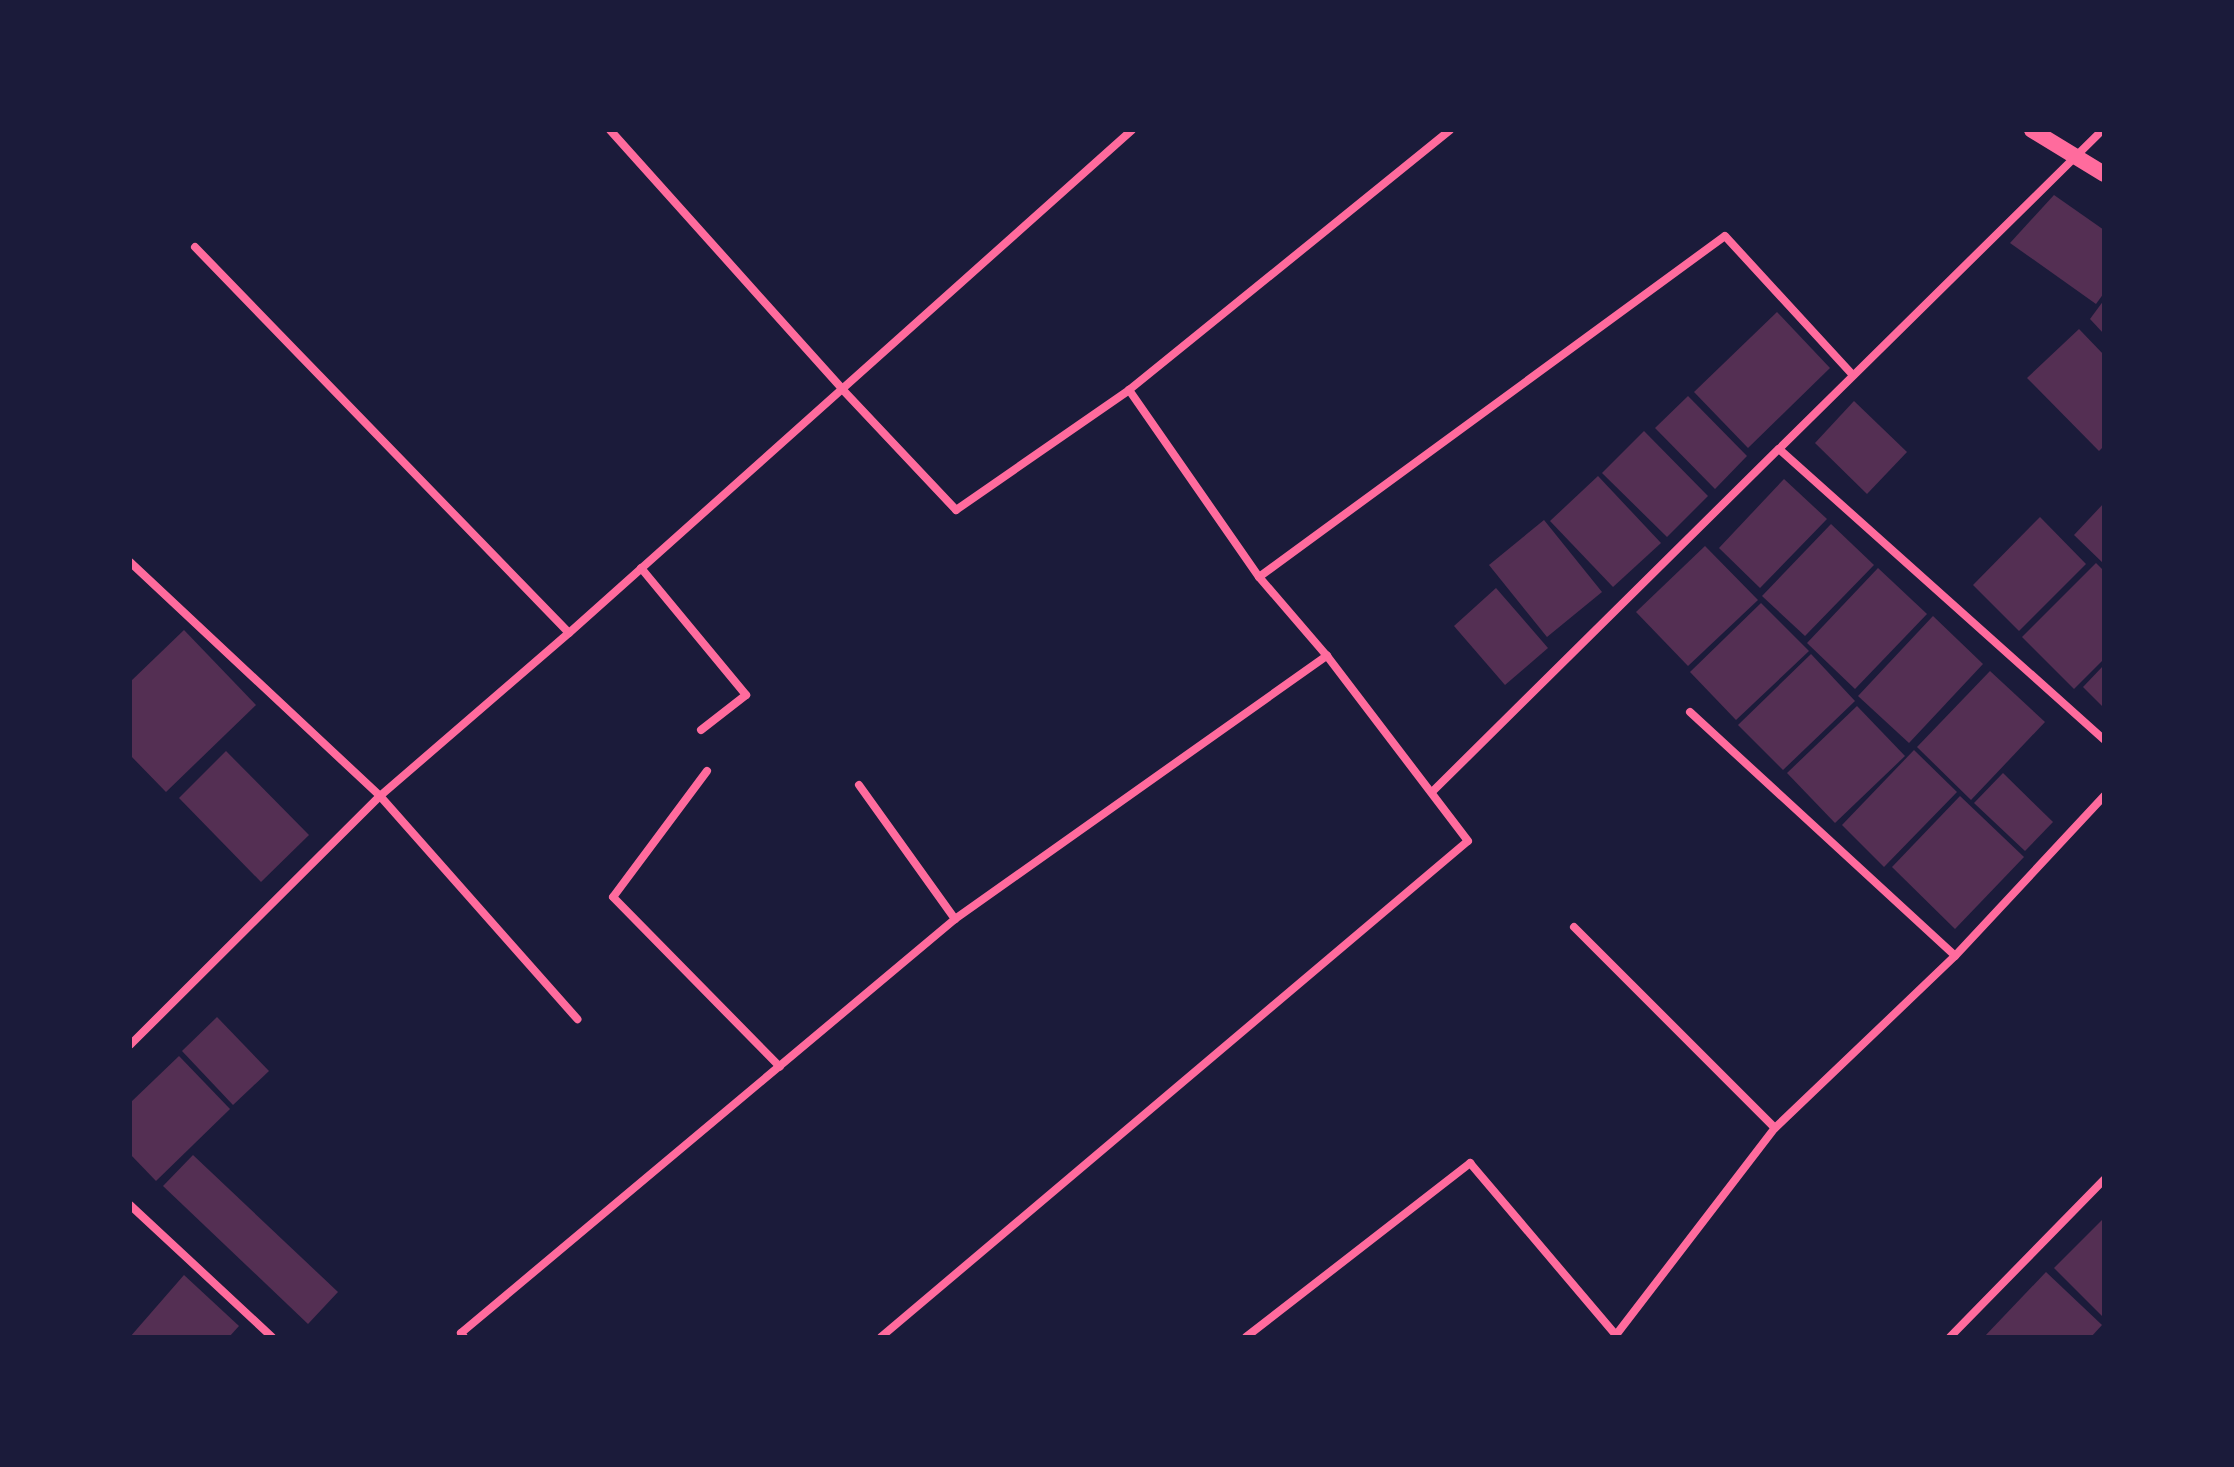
<!DOCTYPE html>
<html>
<head>
<meta charset="utf-8">
<style>
  body { margin:0 }
  #map { position:relative; width:2234px; height:1467px; overflow:hidden; background:#1b1b3a; font-family:"PT Serif",serif }
  div>[style] { position:absolute }
  .building>* { inset:0; background:#542f53 }
  .minor>* { height:8px; margin:-4px; padding:0 4px; transform-origin:4px; border-radius:4px; background:#ff6b9d }
  .secondary>* { height:16px; margin:-8px; padding:0 8px; transform-origin:8px; border-radius:8px; background:#ff6b9d }
  span { translate:-50% -50%; white-space:nowrap; text-align:center; line-height:1.15; -webkit-text-stroke:6px #1b1b3a; paint-order:stroke }
  .frame { position:absolute; inset:0; border:132px solid #1b1b3a; pointer-events:none }
</style>
</head>
<body>
<div id="map">
  <div class="building">
    <i style="clip-path:polygon(2054px 195px,2104px 230px,2104px 293px,2096px 304px,2010px 243px)"></i>
    <i style="clip-path:polygon(2104px 300px,2104px 334px,2090px 319px)"></i>
    <i style="clip-path:polygon(1777px 312px,1830px 368px,1748px 448px,1694px 392px)"></i>
    <i style="clip-path:polygon(2079px 329px,2104px 355px,2104px 446px,2099px 451px,2027px 378px)"></i>
    <i style="clip-path:polygon(1688px 396px,1747px 456px,1715px 489px,1655px 428px)"></i>
    <i style="clip-path:polygon(1854px 401px,1907px 452px,1867px 494px,1815px 443px)"></i>
    <i style="clip-path:polygon(1644px 431px,1708px 496px,1667px 537px,1602px 473px)"></i>
    <i style="clip-path:polygon(1598px 476px,1661px 543px,1613px 587px,1550px 521px)"></i>
    <i style="clip-path:polygon(1784px 479px,1827px 519px,1760px 588px,1719px 548px)"></i>
    <i style="clip-path:polygon(2104px 503px,2104px 564px,2074px 535px)"></i>
    <i style="clip-path:polygon(2040px 517px,2086px 564px,2019px 631px,1973px 585px)"></i>
    <i style="clip-path:polygon(1544px 520px,1602px 592px,1547px 637px,1489px 565px)"></i>
    <i style="clip-path:polygon(1831px 524px,1874px 565px,1805px 636px,1762px 596px)"></i>
    <i style="clip-path:polygon(1705px 546px,1758px 600px,1688px 666px,1636px 612px)"></i>
    <i style="clip-path:polygon(2096px 563px,2104px 571px,2104px 659px,2074px 689px,2022px 637px)"></i>
    <i style="clip-path:polygon(1878px 568px,1927px 614px,1855px 689px,1807px 643px)"></i>
    <i style="clip-path:polygon(1496px 588px,1548px 648px,1505px 685px,1454px 626px)"></i>
    <i style="clip-path:polygon(1761px 603px,1809px 651px,1736px 720px,1690px 672px)"></i>
    <i style="clip-path:polygon(1933px 616px,1983px 664px,1909px 743px,1858px 696px)"></i>
    <i style="clip-path:polygon(184px 630px,256px 705px,166px 792px,130px 755px,130px 682px)"></i>
    <i style="clip-path:polygon(1811px 654px,1855px 701px,1783px 770px,1738px 725px)"></i>
    <i style="clip-path:polygon(2104px 665px,2104px 708px,2083px 687px)"></i>
    <i style="clip-path:polygon(1990px 671px,2045px 722px,1971px 800px,1917px 747px)"></i>
    <i style="clip-path:polygon(1857px 706px,1905px 756px,1835px 823px,1787px 773px)"></i>
    <i style="clip-path:polygon(1914px 750px,1957px 792px,1884px 867px,1842px 825px)"></i>
    <i style="clip-path:polygon(226px 751px,309px 835px,261px 882px,179px 798px)"></i>
    <i style="clip-path:polygon(2003px 773px,2053px 822px,2025px 851px,1974px 803px)"></i>
    <i style="clip-path:polygon(1960px 796px,2024px 857px,1955px 929px,1892px 867px)"></i>
    <i style="clip-path:polygon(217px 1017px,269px 1071px,233px 1105px,182px 1051px)"></i>
    <i style="clip-path:polygon(179px 1056px,230px 1109px,156px 1181px,130px 1154px,130px 1103px)"></i>
    <i style="clip-path:polygon(193px 1155px,338px 1292px,308px 1324px,163px 1186px)"></i>
    <i style="clip-path:polygon(2104px 1218px,2104px 1318px,2054px 1268px)"></i>
    <i style="clip-path:polygon(2046px 1272px,2102px 1325px,2091px 1337px,1984px 1337px)"></i>
    <i style="clip-path:polygon(184px 1275px,239px 1326px,229px 1337px,130px 1337px)"></i>
  </div>
  <div class="minor">
    <i style="left:610px;top:130px;width:349px;rotate:48.1deg"></i>
    <i style="left:843px;top:390px;width:165px;rotate:46.7deg"></i>
    <i style="left:956px;top:510px;width:211px;rotate:-34.7deg"></i>
    <i style="left:1129px;top:390px;width:413px;rotate:-39deg"></i>
    <i style="left:195px;top:247px;width:537px;rotate:45.9deg"></i>
    <i style="left:1779px;top:449px;width:455px;rotate:-44.6deg"></i>
    <i style="left:130px;top:562px;width:342px;rotate:43.1deg"></i>
    <i style="left:380px;top:796px;width:298px;rotate:48.5deg"></i>
    <i style="left:641px;top:568px;width:165px;rotate:50.4deg"></i>
    <i style="left:746px;top:695px;width:57px;rotate:142.1deg"></i>
    <i style="left:1259px;top:577px;width:577px;rotate:-36.2deg"></i>
    <i style="left:1725px;top:236px;width:189px;rotate:47.4deg"></i>
    <i style="left:1690px;top:712px;width:360px;rotate:42.6deg"></i>
    <i style="left:707px;top:771px;width:157px;rotate:126.7deg"></i>
    <i style="left:613px;top:897px;width:238px;rotate:45.5deg"></i>
    <i style="left:859px;top:785px;width:165px;rotate:54.4deg"></i>
    <i style="left:1433px;top:791px;width:486px;rotate:-44.7deg"></i>
    <i style="left:1779px;top:449px;width:436px;rotate:41.8deg"></i>
    <i style="left:1574px;top:927px;width:284px;rotate:45deg"></i>
    <i style="left:130px;top:1045px;width:353px;rotate:-44.9deg"></i>
    <i style="left:380px;top:796px;width:250px;rotate:-40.8deg"></i>
    <i style="left:569px;top:633px;width:755px;rotate:-41.78deg"></i>
    <i style="left:130px;top:1205px;width:194px;rotate:42.9deg"></i>
    <i style="left:464px;top:1337px;width:5px;rotate:-127deg"></i>
    <i style="left:461px;top:1333px;width:645px;rotate:-39.96deg"></i>
    <i style="left:955px;top:919px;width:456px;rotate:-35.3deg"></i>
    <i style="left:881px;top:1337px;width:768px;rotate:-40.2deg"></i>
    <i style="left:1468px;top:841px;width:233px;rotate:-127.3deg"></i>
    <i style="left:1327px;top:656px;width:104px;rotate:-130.7deg"></i>
    <i style="left:1259px;top:577px;width:228px;rotate:-124.8deg"></i>
    <i style="left:1246px;top:1337px;width:284px;rotate:-37.8deg"></i>
    <i style="left:1470px;top:1163px;width:226px;rotate:49.7deg"></i>
    <i style="left:1616px;top:1335px;width:261px;rotate:-52.5deg"></i>
    <i style="left:1775px;top:1128px;width:249px;rotate:-43.7deg"></i>
    <i style="left:1955px;top:956px;width:219px;rotate:-47deg"></i>
    <i style="left:1950px;top:1337px;width:220px;rotate:-45.6deg"></i>
  </div>
  <div class="secondary">
    <i style="left:2032px;top:130px;width:84px;rotate:31.4deg"></i>
  </div>
  <div class="frame"></div>
</div>
</body>
</html>
